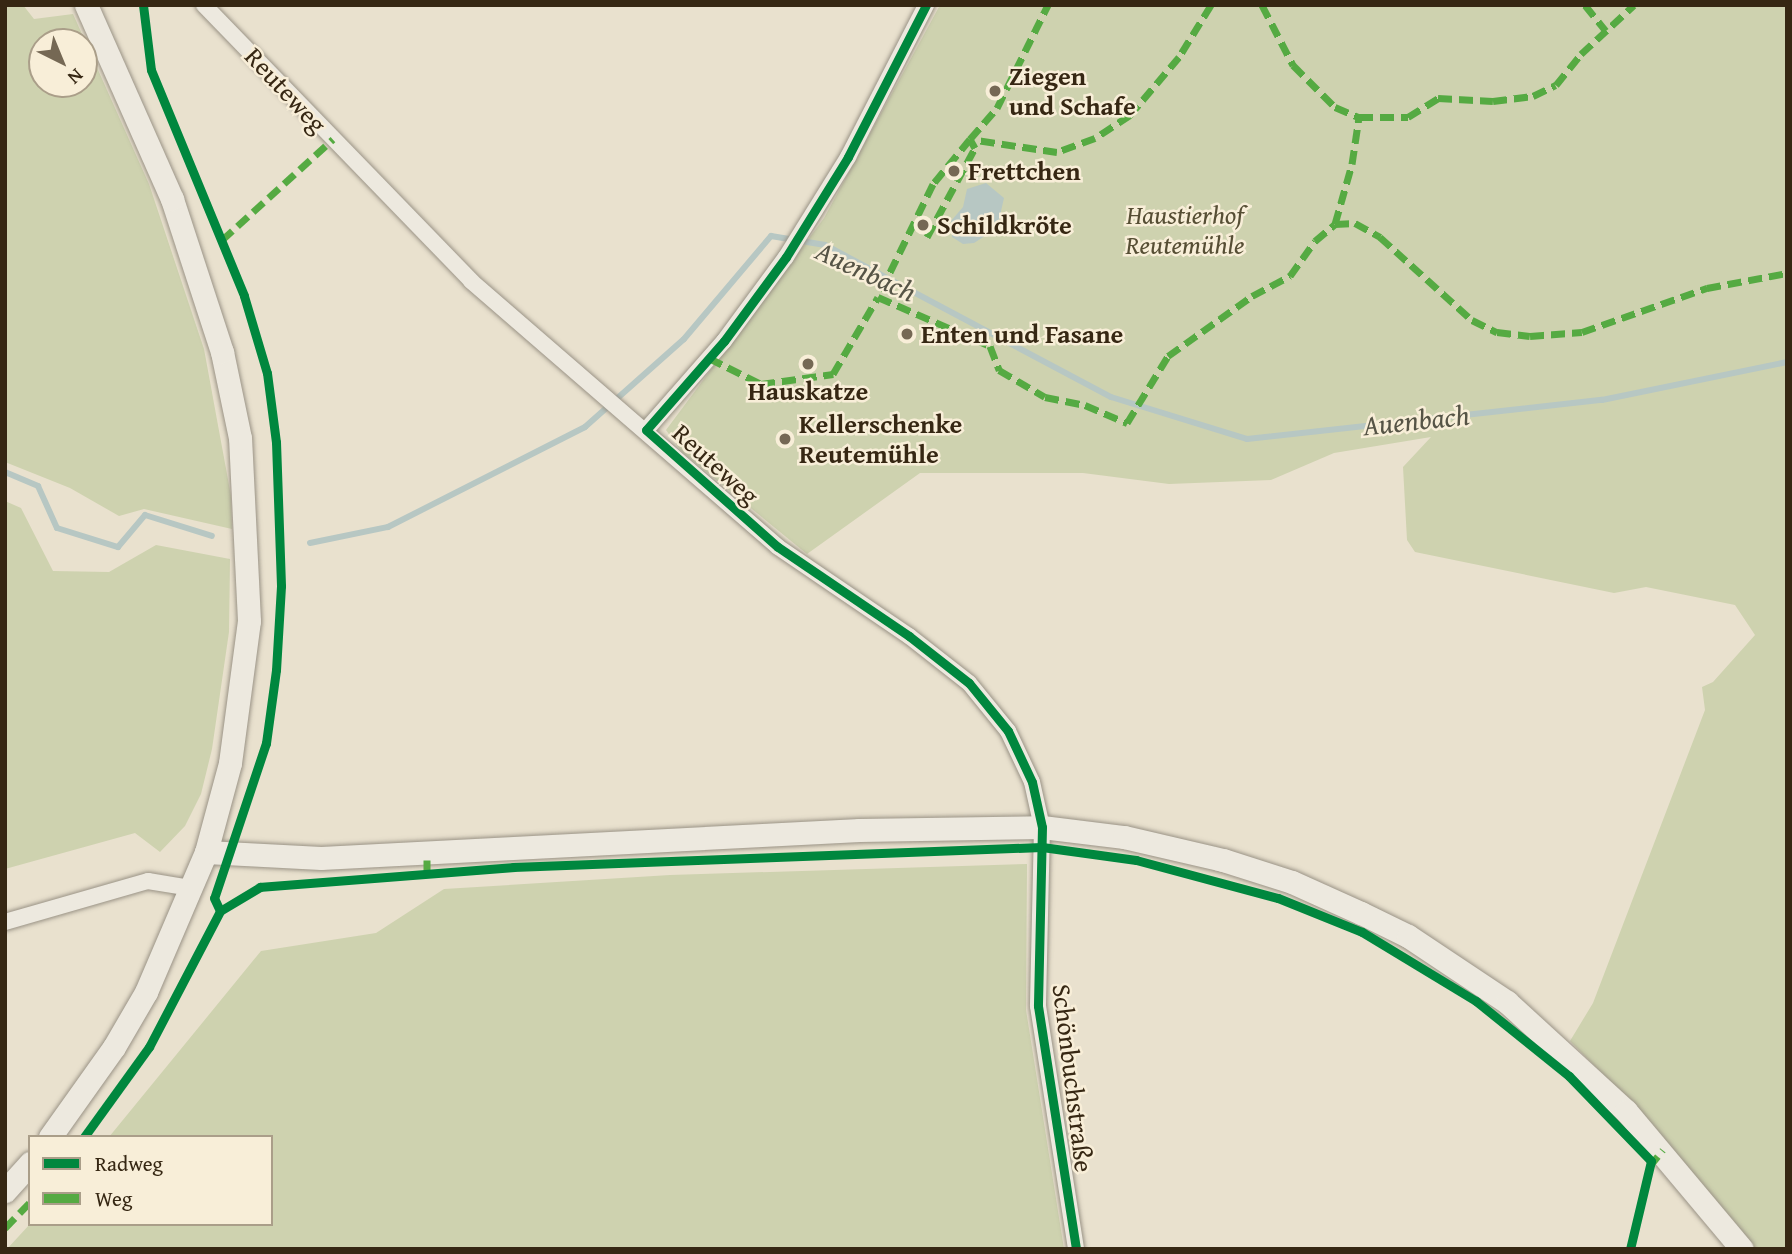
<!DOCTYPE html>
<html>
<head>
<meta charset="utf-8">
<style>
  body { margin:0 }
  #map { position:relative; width:1792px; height:1254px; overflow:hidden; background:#e9e1ce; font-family:"Gentium Book Plus",serif }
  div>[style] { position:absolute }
  .green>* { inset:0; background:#ced2af }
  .water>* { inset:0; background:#b7c7c3 }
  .stream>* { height:6px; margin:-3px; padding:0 3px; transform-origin:3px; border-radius:3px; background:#b7c7c3 }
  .roads { filter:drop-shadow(0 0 2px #9a9386) drop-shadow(0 0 2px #9a9386) }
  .street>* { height:16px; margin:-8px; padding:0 8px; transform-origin:8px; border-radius:8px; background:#ede9df }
  .secondary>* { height:23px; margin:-11.5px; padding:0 11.5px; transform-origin:11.5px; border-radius:11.5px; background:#ede9df }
  .quiet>* { height:7px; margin-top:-3.5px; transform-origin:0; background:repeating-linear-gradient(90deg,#55aa42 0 14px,transparent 0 21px) }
  .cycleway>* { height:9px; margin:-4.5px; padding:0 4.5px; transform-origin:4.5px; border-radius:4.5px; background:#00873e }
  .dots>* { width:19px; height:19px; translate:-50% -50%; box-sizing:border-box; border:4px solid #f8eed8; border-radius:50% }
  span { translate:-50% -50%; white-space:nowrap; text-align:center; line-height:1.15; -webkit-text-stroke:5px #f8eed8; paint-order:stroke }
  .poi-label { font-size:26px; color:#362713; font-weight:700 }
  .left { translate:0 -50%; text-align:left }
  .street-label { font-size:26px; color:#362713 }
  .park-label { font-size:26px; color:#564e34; font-style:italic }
  .water-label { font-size:28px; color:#565446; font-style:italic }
  .frame { position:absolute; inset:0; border:7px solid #362713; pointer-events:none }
  .legend { position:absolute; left:28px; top:1135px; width:245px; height:91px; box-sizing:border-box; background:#f8eed8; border:2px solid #aa9e89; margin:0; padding:9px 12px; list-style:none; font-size:21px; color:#362713 }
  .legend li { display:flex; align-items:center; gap:14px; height:35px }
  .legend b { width:35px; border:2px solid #aa9e89 }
  .north { position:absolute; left:28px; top:28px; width:70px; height:70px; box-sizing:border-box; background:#f8eed8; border:2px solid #aa9e89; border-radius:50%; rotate:137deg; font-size:19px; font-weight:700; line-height:28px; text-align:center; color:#362713 }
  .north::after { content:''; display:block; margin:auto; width:24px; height:32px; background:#756854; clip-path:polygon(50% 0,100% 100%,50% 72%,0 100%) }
</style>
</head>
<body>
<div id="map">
  <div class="green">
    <i style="clip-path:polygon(evenodd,5px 5px,23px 5px,34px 19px,73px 14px,149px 184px,204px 349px,231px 496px,232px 529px,144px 509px,119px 516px,70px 488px,5px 462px,5px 5px,42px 42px,84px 42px,84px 84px,42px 84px,42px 42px)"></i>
    <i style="clip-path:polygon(940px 5px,1787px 5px,1787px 1249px,1755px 1249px,1654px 1126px,1570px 1041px,1593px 1003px,1705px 710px,1702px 687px,1713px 682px,1755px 635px,1735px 605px,1646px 587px,1614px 593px,1415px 552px,1407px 540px,1403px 467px,1431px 437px,1334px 453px,1271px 480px,1169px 484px,1083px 473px,920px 473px,807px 554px,681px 451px,666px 430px,824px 218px)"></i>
    <i style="clip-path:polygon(5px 501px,21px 508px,53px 571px,109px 572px,156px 545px,230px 559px,229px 632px,212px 749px,201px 794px,185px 826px,160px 852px,135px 833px,5px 869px)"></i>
    <i style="clip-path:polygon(1027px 864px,1026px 1010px,1064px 1249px,7px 1249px,30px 1224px,271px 1224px,271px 1137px,109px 1137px,261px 951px,376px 933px,444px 889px,670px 875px)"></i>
  </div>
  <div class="water">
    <i style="clip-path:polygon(986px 183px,1004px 198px,999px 220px,988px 234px,974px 243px,963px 244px,952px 237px,951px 221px,963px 207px,967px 189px)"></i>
  </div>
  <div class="stream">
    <i style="left:5px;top:472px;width:36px;rotate:23deg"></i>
    <i style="left:38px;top:486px;width:46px;rotate:65.7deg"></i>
    <i style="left:57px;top:528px;width:64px;rotate:17.3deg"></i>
    <i style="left:118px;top:547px;width:42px;rotate:-49.8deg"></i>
    <i style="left:145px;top:515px;width:70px;rotate:17.4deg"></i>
    <i style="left:310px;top:543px;width:80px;rotate:-11.6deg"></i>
    <i style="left:388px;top:527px;width:221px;rotate:-26.9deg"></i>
    <i style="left:585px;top:427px;width:132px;rotate:-41.6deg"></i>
    <i style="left:684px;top:339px;width:135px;rotate:-49.8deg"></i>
    <i style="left:771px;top:236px;width:55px;rotate:9.5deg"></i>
    <i style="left:825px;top:245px;width:324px;rotate:28deg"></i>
    <i style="left:1111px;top:397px;width:142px;rotate:17.2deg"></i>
    <i style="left:1247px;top:439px;width:357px;rotate:-6.3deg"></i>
    <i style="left:1602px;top:400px;width:189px;rotate:-11.6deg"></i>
  </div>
  <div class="roads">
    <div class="street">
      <i style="left:204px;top:5px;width:384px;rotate:45.9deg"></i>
      <i style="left:471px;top:281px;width:406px;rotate:40.9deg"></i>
      <i style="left:778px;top:547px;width:158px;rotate:34.2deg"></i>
      <i style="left:909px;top:636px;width:76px;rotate:38.1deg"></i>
      <i style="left:969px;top:683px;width:62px;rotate:50.9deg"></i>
      <i style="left:1008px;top:731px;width:56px;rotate:64.8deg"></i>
      <i style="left:1032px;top:782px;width:46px;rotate:77.5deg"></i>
      <i style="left:1042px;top:827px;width:179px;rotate:91.3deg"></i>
      <i style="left:1038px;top:1006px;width:246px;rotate:81.1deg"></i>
      <i style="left:646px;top:430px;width:118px;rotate:-48.8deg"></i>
      <i style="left:724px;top:341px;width:104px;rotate:-53.6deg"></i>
      <i style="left:786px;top:257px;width:118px;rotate:-58.2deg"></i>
      <i style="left:848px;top:157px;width:171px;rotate:-62.8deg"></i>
      <i style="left:5px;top:922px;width:149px;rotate:-16deg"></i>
      <i style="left:148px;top:881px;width:44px;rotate:9.2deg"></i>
    </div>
    <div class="secondary">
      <i style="left:206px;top:852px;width:115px;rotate:3deg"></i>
      <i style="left:321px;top:858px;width:539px;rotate:-2.98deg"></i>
      <i style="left:859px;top:830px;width:183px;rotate:-0.9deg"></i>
      <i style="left:1042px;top:827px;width:83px;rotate:7deg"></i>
      <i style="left:1124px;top:837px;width:102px;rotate:13.1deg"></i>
      <i style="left:1223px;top:860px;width:72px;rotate:17.7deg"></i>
      <i style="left:1292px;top:882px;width:76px;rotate:24.2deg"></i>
      <i style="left:1361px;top:913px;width:52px;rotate:26.1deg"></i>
      <i style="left:1408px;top:936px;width:119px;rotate:33.7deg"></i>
      <i style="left:1507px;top:1002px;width:161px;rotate:42.5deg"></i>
      <i style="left:1626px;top:1111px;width:180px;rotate:50deg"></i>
      <i style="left:50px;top:1137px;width:110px;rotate:-54.6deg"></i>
      <i style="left:114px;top:1047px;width:64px;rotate:-59.8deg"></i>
      <i style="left:146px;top:992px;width:152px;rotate:-66.8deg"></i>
      <i style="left:206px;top:852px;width:92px;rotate:-74.9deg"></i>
      <i style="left:230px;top:763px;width:143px;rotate:-82.4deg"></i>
      <i style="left:249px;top:621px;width:183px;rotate:-92.8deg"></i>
      <i style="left:240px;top:438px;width:88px;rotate:-101.8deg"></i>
      <i style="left:222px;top:352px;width:161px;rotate:-108.1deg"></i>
      <i style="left:172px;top:199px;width:212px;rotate:-113.9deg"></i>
      <i style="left:5px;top:1191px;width:38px;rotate:-48deg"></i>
    </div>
  </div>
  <div class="quiet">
    <i style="left:1211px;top:5px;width:61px;rotate:121.6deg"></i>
    <i style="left:1179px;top:57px;width:76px;rotate:130.2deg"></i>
    <i style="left:1130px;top:115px;width:42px;rotate:146.7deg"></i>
    <i style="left:1095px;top:138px;width:40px;rotate:159.8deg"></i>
    <i style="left:1057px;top:152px;width:88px;rotate:-171.5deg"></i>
    <i style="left:970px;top:139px;width:58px;rotate:129.4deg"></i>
    <i style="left:933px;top:184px;width:126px;rotate:116deg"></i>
    <i style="left:878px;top:297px;width:122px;rotate:23.6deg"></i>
    <i style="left:990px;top:346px;width:26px;rotate:69deg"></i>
    <i style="left:999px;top:370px;width:53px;rotate:30.4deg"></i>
    <i style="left:1045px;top:397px;width:41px;rotate:11.3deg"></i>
    <i style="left:1085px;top:405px;width:46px;rotate:23.2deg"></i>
    <i style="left:1127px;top:423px;width:79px;rotate:-58.5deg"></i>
    <i style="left:1168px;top:356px;width:103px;rotate:-35.5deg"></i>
    <i style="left:1252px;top:296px;width:43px;rotate:-27.8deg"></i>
    <i style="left:1290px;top:276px;width:43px;rotate:-54.5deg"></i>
    <i style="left:1315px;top:241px;width:26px;rotate:-40deg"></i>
    <i style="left:1335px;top:224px;width:20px;rotate:-3deg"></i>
    <i style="left:1355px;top:223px;width:29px;rotate:29deg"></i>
    <i style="left:1380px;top:237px;width:124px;rotate:42.1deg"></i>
    <i style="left:1472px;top:320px;width:28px;rotate:26deg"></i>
    <i style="left:1497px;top:332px;width:33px;rotate:7deg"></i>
    <i style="left:1530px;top:336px;width:52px;rotate:-4.4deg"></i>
    <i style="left:1582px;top:332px;width:133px;rotate:-19.4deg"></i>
    <i style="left:1707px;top:288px;width:81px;rotate:-10.6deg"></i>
    <i style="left:1262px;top:5px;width:68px;rotate:62.7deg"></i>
    <i style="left:1293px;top:65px;width:59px;rotate:45deg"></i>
    <i style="left:1335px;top:107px;width:26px;rotate:23deg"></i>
    <i style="left:1359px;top:117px;width:49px"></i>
    <i style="left:1408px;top:117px;width:36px;rotate:-32deg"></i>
    <i style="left:1438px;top:98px;width:55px;rotate:3.1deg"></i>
    <i style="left:1493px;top:101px;width:40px;rotate:-7.1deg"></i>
    <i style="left:1533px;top:96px;width:25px;rotate:-26deg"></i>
    <i style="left:1556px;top:85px;width:40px;rotate:-51deg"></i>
    <i style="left:1581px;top:54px;width:72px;rotate:-42.8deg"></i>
    <i style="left:1585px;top:5px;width:33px;rotate:51deg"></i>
    <i style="left:1335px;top:224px;width:62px;rotate:-74.2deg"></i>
    <i style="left:1352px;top:164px;width:48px;rotate:-81.5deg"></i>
    <i style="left:927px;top:237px;width:101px;rotate:-61.7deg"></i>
    <i style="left:975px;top:148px;width:10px;rotate:-119deg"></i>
    <i style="left:970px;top:139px;width:41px;rotate:-48.9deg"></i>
    <i style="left:997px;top:108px;width:115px;rotate:-63.7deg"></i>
    <i style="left:222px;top:240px;width:150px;rotate:-42.3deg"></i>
    <i style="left:709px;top:358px;width:58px;rotate:26.6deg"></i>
    <i style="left:761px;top:384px;width:73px;rotate:-7.9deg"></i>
    <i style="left:833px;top:374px;width:89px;rotate:-59.7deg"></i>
    <i style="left:427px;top:874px;width:20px;rotate:-90deg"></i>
    <i style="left:1649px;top:1167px;width:22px;rotate:-51deg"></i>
    <i style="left:5px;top:1228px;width:36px;rotate:-46deg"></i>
  </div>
  <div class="cycleway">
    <i style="left:143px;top:5px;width:65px;rotate:83deg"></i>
    <i style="left:151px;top:70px;width:244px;rotate:67.6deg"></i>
    <i style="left:244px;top:296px;width:80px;rotate:73.4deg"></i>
    <i style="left:267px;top:373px;width:70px;rotate:82.6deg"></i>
    <i style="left:276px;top:442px;width:144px;rotate:88deg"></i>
    <i style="left:281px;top:586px;width:84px;rotate:93.4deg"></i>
    <i style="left:276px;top:670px;width:74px;rotate:97.8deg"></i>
    <i style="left:266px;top:743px;width:163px;rotate:108.5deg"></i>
    <i style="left:214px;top:898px;width:14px;rotate:65deg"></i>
    <i style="left:926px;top:5px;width:171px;rotate:117.2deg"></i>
    <i style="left:848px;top:157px;width:118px;rotate:121.8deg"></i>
    <i style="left:786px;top:257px;width:104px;rotate:126.4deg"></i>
    <i style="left:724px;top:341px;width:118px;rotate:131.2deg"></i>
    <i style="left:646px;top:430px;width:176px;rotate:41.6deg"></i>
    <i style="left:778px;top:547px;width:158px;rotate:34.2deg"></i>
    <i style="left:909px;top:636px;width:76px;rotate:38.1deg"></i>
    <i style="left:969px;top:683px;width:62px;rotate:50.9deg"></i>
    <i style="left:1008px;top:731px;width:56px;rotate:64.8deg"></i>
    <i style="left:1032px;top:782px;width:46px;rotate:77.5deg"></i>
    <i style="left:1042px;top:827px;width:179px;rotate:91.3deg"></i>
    <i style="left:1038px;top:1006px;width:246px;rotate:81.1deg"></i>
    <i style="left:84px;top:1137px;width:111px;rotate:-54.2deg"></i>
    <i style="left:149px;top:1047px;width:153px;rotate:-62.4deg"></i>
    <i style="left:220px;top:911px;width:47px;rotate:-31deg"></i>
    <i style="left:260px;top:887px;width:254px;rotate:-4.5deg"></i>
    <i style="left:513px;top:867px;width:529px;rotate:-2.17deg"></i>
    <i style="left:1042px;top:847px;width:95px;rotate:7.9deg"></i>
    <i style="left:1136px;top:860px;width:147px;rotate:15deg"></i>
    <i style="left:1278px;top:898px;width:91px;rotate:22deg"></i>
    <i style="left:1362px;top:932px;width:133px;rotate:31.2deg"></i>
    <i style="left:1476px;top:1001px;width:119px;rotate:38.9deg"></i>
    <i style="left:1569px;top:1076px;width:118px;rotate:46deg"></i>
    <i style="left:1651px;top:1161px;width:90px;rotate:103.4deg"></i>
  </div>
  <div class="dots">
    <i style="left:995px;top:91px;background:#756854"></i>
    <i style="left:954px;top:171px;background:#756854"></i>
    <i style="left:923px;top:225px;background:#756854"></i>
    <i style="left:907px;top:334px;background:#756854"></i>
    <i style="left:808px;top:364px;background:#756854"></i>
    <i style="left:785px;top:439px;background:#756854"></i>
  </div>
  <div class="poi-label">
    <span class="left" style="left:1009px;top:91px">Ziegen<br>und Schafe</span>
    <span class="left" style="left:968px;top:171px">Frettchen</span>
    <span class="left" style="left:937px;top:225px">Schildkröte</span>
    <span class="left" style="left:921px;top:334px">Enten und Fasane</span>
    <span style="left:808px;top:391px">Hauskatze</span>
    <span class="left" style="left:799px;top:439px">Kellerschenke<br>Reutemühle</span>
  </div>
  <div class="street-label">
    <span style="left:286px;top:90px;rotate:47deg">Reuteweg</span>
    <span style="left:716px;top:464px;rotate:42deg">Reuteweg</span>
    <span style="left:1073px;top:1078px;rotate:83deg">Schönbuchstraße</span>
  </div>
  <div class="park-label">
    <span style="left:1185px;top:230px">Haustierhof<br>Reutemühle</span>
  </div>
  <div class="water-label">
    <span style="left:866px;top:271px;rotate:25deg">Auenbach</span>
    <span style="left:1416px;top:420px;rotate:-6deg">Auenbach</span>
  </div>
  <div class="frame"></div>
  <ul class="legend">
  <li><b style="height:9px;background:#00873e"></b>Radweg</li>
  <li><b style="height:9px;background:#55aa42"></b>Weg</li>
  </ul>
  <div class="north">N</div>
</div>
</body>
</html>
